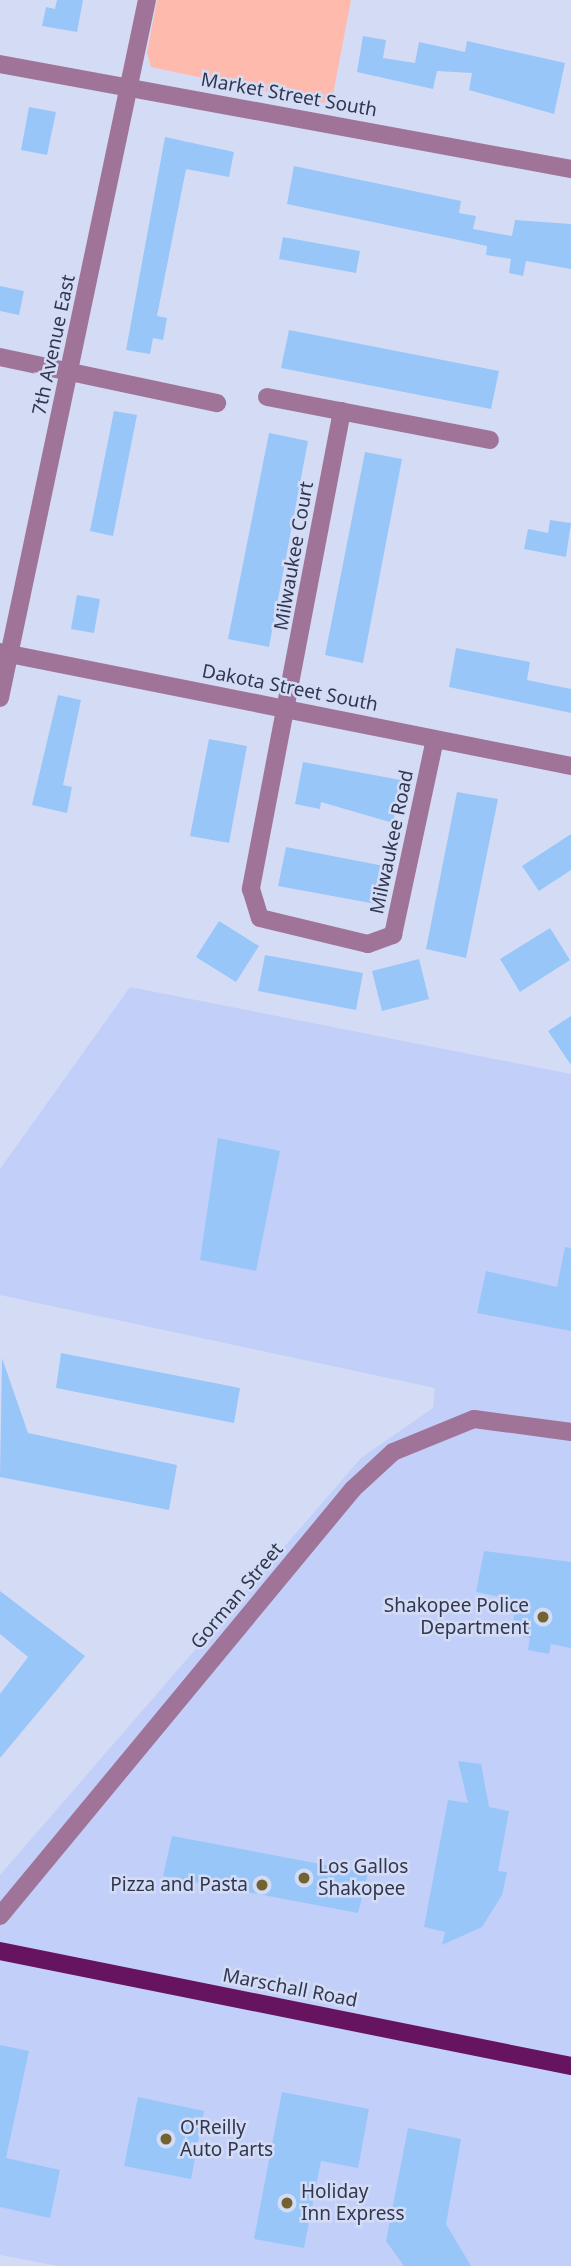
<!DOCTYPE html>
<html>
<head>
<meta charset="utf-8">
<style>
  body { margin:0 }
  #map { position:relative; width:571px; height:2266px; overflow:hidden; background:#d4dcf5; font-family:"Noto Sans",sans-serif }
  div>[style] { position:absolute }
  .built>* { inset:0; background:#c2cff8 }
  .green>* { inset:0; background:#febaac }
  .building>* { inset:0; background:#98c6f9 }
  .minor>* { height:18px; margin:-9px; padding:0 9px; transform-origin:9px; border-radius:9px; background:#a07499 }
  .major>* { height:18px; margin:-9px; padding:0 9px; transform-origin:9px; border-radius:9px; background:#66145f }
  .dots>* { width:19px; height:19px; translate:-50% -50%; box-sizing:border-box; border:4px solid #d4dcf5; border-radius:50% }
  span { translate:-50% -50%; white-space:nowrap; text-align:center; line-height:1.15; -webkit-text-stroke:5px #d4dcf5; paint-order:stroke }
  .street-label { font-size:19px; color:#30374f }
  .poi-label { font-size:19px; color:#30374f }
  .right { translate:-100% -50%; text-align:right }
  .left { translate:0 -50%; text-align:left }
</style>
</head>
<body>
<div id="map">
  <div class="built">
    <i style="clip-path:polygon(130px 987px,571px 1074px,571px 2266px,58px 2266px,0 2255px,0 1875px,361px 1458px,433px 1408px,435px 1388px,0 1295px,0 1169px)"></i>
  </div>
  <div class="green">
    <i style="clip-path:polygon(157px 0,351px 0,331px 105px,151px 67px,147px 53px)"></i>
  </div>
  <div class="building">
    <i style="clip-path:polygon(57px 0,83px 0,77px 32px,42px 26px,46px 7px,55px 9px)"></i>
    <i style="clip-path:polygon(363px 36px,386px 40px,383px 58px,415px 63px,419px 42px,465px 52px,467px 41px,565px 63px,554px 114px,469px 90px,472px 73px,437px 71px,433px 89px,357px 72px)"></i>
    <i style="clip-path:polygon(29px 107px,56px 112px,47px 155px,21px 150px)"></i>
    <i style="clip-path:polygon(165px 137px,234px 152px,229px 177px,186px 169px,157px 316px,167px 318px,163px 340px,153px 338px,150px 354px,126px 350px)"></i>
    <i style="clip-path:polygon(294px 166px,461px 201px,459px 213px,476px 216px,473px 229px,512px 236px,515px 220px,571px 224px,571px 269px,526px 261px,523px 276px,509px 273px,511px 259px,486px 255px,487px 246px,287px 204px)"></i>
    <i style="clip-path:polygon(283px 237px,360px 251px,356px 273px,279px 259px)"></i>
    <i style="clip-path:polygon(0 286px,24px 291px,19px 315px,0 311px)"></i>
    <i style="clip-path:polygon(289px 330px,499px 371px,491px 409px,281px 368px)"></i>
    <i style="clip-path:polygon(114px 411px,137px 415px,113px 536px,90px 531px)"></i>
    <i style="clip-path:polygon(269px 433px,308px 441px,269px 647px,228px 639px)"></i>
    <i style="clip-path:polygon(365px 452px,402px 459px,363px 663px,325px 655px)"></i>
    <i style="clip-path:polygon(550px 520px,571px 523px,566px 557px,524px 549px,528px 529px,548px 533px)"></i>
    <i style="clip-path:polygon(77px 595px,100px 599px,94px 633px,71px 629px)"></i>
    <i style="clip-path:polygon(456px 648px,530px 662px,527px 680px,571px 689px,571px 713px,449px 687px)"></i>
    <i style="clip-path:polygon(58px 695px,81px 700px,63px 785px,72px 787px,67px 813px,32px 805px)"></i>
    <i style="clip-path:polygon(209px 739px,247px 746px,229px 843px,190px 836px)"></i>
    <i style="clip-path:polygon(303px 762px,401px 780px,393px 823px,321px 802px,320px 809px,295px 804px)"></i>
    <i style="clip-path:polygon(457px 792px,498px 799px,466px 958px,426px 949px)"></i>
    <i style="clip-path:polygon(571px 834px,571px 870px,539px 891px,522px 866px)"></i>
    <i style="clip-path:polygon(286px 847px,384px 866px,376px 904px,278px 886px)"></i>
    <i style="clip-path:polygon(219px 921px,259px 946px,236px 982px,196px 957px)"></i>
    <i style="clip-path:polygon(550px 928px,570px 960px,520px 992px,500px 959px)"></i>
    <i style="clip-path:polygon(265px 955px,363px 973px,356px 1010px,258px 991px)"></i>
    <i style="clip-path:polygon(419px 959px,429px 999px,382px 1011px,372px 971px)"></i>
    <i style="clip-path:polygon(571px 1016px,571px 1065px,548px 1031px)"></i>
    <i style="clip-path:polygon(218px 1138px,280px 1151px,256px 1271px,200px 1260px)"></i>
    <i style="clip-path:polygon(565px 1247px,571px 1248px,571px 1331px,477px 1313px,486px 1271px,557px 1287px)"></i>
    <i style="clip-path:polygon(61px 1353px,240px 1388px,234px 1423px,56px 1388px)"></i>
    <i style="clip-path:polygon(2px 1358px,28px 1433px,177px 1465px,169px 1510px,0 1477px)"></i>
    <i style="clip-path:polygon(484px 1551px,571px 1562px,571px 1648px,551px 1644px,549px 1654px,528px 1650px,530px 1638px,511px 1634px,517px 1600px,476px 1592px)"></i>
    <i style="clip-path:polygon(0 1591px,85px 1656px,0 1758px,0 1694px,28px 1657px,0 1634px)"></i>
    <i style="clip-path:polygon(458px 1761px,481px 1764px,489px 1807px,509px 1811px,498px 1871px,507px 1872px,502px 1895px,482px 1927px,442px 1945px,445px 1932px,424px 1927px,448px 1800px,468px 1803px)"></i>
    <i style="clip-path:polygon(172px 1836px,368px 1873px,358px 1913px,163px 1876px)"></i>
    <i style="clip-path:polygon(0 2045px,29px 2051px,6px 2158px,60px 2170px,50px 2218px,0 2207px)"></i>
    <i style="clip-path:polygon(282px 2092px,369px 2109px,358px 2168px,321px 2161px,304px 2248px,254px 2239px)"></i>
    <i style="clip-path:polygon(138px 2097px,204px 2111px,191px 2179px,124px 2166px)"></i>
    <i style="clip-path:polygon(408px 2128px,461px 2139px,446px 2224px,471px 2266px,404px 2266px,386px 2241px)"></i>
  </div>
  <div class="minor">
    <i style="left:0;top:64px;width:581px;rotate:10.42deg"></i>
    <i style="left:0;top:357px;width:222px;rotate:12deg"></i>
    <i style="left:267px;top:397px;width:227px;rotate:10.9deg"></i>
    <i style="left:342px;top:411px;width:487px;rotate:100.8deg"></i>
    <i style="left:251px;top:889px;width:30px;rotate:73deg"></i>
    <i style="left:260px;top:918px;width:111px;rotate:13.5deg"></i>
    <i style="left:368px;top:944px;width:27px;rotate:-20deg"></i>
    <i style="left:393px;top:935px;width:200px;rotate:-77.9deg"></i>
    <i style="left:0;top:652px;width:582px;rotate:11.29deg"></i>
    <i style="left:0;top:698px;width:713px;rotate:-78.11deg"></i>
    <i style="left:0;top:1916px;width:554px;rotate:-50.42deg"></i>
    <i style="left:353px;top:1489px;width:54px;rotate:-42.8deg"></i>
    <i style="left:393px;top:1452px;width:87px;rotate:-22.2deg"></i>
    <i style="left:474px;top:1419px;width:98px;rotate:7.6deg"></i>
  </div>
  <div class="major">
    <i style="left:0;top:1951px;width:582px;rotate:11.39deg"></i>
  </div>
  <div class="dots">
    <i style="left:543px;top:1617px;background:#736330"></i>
    <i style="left:304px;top:1878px;background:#736330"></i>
    <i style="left:262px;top:1885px;background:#736330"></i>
    <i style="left:166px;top:2139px;background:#736330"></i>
    <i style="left:287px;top:2203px;background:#736330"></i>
  </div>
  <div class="street-label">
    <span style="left:289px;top:95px;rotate:10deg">Market Street South</span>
    <span style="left:54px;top:345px;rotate:-78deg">7th Avenue East</span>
    <span style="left:294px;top:556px;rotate:-80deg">Milwaukee Court</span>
    <span style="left:290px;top:688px;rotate:11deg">Dakota Street South</span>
    <span style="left:392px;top:842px;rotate:-78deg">Milwaukee Road</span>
    <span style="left:237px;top:1596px;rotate:-50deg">Gorman Street</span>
    <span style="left:290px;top:1988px;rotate:11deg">Marschall Road</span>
  </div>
  <div class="poi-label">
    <span class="right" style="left:529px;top:1617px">Shakopee Police<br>Department</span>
    <span class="left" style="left:318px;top:1878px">Los Gallos<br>Shakopee</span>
    <span class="right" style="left:248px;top:1885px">Pizza and Pasta</span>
    <span class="left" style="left:180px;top:2139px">O'Reilly<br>Auto Parts</span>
    <span class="left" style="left:301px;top:2203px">Holiday<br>Inn Express</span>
  </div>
</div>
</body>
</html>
